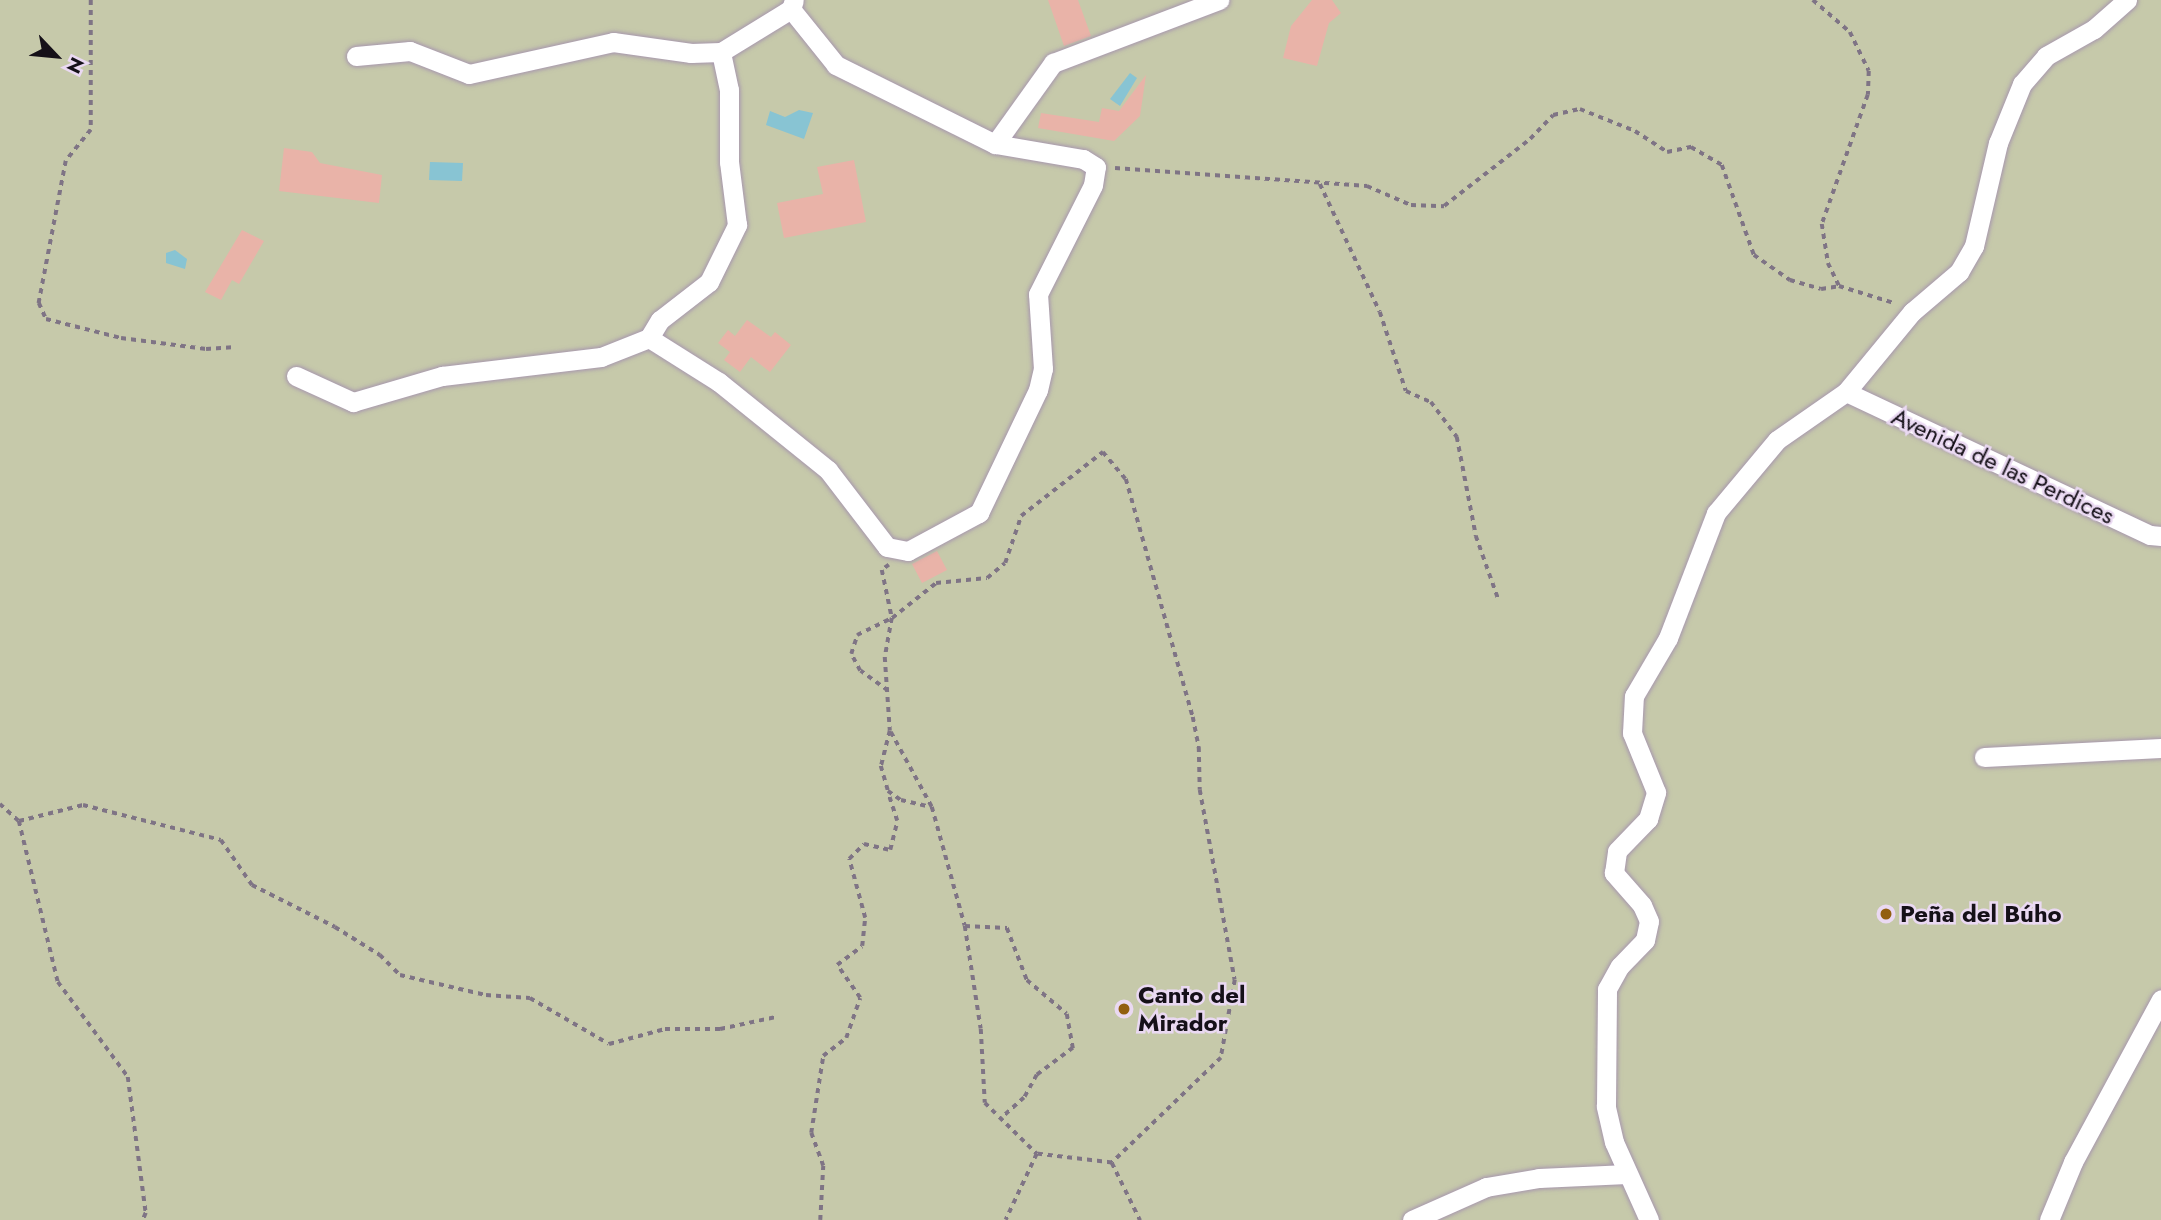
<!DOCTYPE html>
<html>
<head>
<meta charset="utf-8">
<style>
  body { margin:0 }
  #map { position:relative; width:2161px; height:1220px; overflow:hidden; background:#ead9f2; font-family:Jost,sans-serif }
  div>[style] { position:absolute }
  .green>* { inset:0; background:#c6c9aa }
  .water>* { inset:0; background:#88c4d3 }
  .building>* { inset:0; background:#e9b3a8 }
  .path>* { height:3.5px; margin-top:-1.75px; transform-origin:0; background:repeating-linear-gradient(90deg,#7f7485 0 5px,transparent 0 10px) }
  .roads { filter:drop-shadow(0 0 2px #a797ae) drop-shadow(0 0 2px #a797ae) }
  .minor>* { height:19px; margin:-9.5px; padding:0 9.5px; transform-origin:9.5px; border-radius:9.5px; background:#fff }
  .dots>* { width:19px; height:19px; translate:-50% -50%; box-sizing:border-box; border:4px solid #ead9f2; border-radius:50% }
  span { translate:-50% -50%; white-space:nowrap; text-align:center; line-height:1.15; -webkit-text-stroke:5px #ead9f2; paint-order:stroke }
  .street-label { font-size:24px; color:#151018 }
  .poi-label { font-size:24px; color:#151018; font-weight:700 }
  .left { translate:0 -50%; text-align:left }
  .north { position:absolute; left:21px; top:21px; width:70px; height:70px; -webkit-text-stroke:5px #ead9f2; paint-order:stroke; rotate:116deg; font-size:19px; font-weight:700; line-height:28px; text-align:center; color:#151018 }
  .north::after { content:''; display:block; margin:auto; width:24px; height:32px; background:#151018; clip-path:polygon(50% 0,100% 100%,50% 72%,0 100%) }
</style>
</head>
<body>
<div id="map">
  <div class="green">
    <i style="clip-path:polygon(0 0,2161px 0,2161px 1220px,0 1220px)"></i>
  </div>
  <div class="water">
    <i style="clip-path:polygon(1130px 73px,1137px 78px,1120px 106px,1110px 99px)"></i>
    <i style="clip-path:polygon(799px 110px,813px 113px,804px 139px,766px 125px,770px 111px,785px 117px)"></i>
    <i style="clip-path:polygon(430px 162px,463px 163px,462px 181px,429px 180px)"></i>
    <i style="clip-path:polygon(175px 250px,187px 259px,185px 269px,166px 263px,166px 253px)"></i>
  </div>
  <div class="building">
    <i style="clip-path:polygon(1048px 0,1078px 0,1091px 36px,1064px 46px)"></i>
    <i style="clip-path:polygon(1312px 0,1332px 0,1341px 13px,1329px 23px,1317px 66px,1283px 58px,1291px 26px)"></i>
    <i style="clip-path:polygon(1146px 75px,1140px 116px,1114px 141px,1038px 128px,1041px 113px,1099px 122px,1102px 108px,1119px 111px)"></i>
    <i style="clip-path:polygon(284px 148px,312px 152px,320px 163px,382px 175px,379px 203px,279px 191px)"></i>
    <i style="clip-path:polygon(854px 160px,866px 222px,784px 238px,777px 203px,823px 194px,817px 167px)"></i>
    <i style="clip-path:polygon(242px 230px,264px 241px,239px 284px,232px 280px,221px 300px,205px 292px)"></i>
    <i style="clip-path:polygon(747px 320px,771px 337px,775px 332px,791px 345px,770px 372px,751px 357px,740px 372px,724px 360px,730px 352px,718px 343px,728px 330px,735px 336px)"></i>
    <i style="clip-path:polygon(937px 551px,947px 570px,922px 583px,912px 564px)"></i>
  </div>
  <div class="path">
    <i style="left:91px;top:0;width:130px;rotate:90deg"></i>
    <i style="left:91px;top:130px;width:40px;rotate:129deg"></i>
    <i style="left:66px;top:161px;width:145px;rotate:100.8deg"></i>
    <i style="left:39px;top:303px;width:17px;rotate:66deg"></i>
    <i style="left:46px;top:319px;width:77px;rotate:14.2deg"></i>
    <i style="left:121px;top:338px;width:86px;rotate:7.4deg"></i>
    <i style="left:206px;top:349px;width:26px;rotate:-4deg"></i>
    <i style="left:1813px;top:0;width:49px;rotate:40.9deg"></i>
    <i style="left:1850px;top:32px;width:43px;rotate:64deg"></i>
    <i style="left:1869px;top:71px;width:24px;rotate:92deg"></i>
    <i style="left:1868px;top:95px;width:137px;rotate:109.6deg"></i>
    <i style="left:1822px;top:224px;width:39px;rotate:81deg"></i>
    <i style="left:1828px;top:263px;width:25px;rotate:64deg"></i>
    <i style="left:1839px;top:286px;width:58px;rotate:17.2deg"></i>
    <i style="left:1115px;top:168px;width:253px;rotate:4.1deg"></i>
    <i style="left:1367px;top:186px;width:48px;rotate:23.4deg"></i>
    <i style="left:1411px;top:205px;width:33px;rotate:2deg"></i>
    <i style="left:1444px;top:206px;width:109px;rotate:-37.9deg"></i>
    <i style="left:1530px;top:139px;width:33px;rotate:-46deg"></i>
    <i style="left:1553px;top:115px;width:28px;rotate:-13deg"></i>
    <i style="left:1580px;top:109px;width:59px;rotate:21.8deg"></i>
    <i style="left:1635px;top:131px;width:38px;rotate:33deg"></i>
    <i style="left:1667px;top:152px;width:25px;rotate:-12deg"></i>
    <i style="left:1691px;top:147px;width:36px;rotate:30deg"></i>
    <i style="left:1722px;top:165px;width:96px;rotate:70.4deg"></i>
    <i style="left:1754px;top:255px;width:44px;rotate:34.8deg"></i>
    <i style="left:1790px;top:280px;width:32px;rotate:16deg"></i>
    <i style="left:1821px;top:289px;width:18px;rotate:-9deg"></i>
    <i style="left:1320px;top:184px;width:141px;rotate:64.9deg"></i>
    <i style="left:1380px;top:312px;width:83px;rotate:71.8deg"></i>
    <i style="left:1406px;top:391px;width:27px;rotate:24deg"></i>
    <i style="left:1431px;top:402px;width:44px;rotate:53.4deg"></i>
    <i style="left:1457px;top:437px;width:101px;rotate:79.1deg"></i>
    <i style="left:1476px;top:536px;width:66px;rotate:70.5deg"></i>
    <i style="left:889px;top:565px;width:9px;rotate:144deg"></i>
    <i style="left:882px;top:570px;width:49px;rotate:78.2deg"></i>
    <i style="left:892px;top:618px;width:40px;rotate:100deg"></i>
    <i style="left:885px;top:657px;width:74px;rotate:86.1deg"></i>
    <i style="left:890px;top:731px;width:36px;rotate:104deg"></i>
    <i style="left:881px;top:766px;width:26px;rotate:74deg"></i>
    <i style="left:888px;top:791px;width:16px;rotate:35deg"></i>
    <i style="left:901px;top:800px;width:32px;rotate:13deg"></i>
    <i style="left:932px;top:807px;width:123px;rotate:74.5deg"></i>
    <i style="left:965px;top:926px;width:104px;rotate:81.2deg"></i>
    <i style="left:981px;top:1029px;width:74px;rotate:86.9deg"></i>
    <i style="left:985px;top:1103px;width:73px;rotate:44.4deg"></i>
    <i style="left:1037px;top:1154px;width:73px;rotate:115.2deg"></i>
    <i style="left:888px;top:691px;width:34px;rotate:-144deg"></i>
    <i style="left:860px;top:671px;width:19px;rotate:-118deg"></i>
    <i style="left:851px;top:654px;width:20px;rotate:-72deg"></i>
    <i style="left:857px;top:635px;width:39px;rotate:-26deg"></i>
    <i style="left:892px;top:618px;width:56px;rotate:-38.5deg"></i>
    <i style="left:936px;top:583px;width:51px;rotate:-5.6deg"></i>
    <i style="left:987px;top:578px;width:23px;rotate:-40deg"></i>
    <i style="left:1005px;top:563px;width:50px;rotate:-71.2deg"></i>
    <i style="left:1021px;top:516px;width:104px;rotate:-38deg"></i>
    <i style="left:1103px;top:452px;width:35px;rotate:50deg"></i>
    <i style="left:1126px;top:479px;width:247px;rotate:74.3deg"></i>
    <i style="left:1193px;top:717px;width:31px;rotate:79deg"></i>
    <i style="left:1199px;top:747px;width:43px;rotate:88.7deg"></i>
    <i style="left:1200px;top:790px;width:193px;rotate:79.6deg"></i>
    <i style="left:1235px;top:980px;width:79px;rotate:100.2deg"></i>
    <i style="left:1221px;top:1058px;width:151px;rotate:136.1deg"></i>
    <i style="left:1112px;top:1163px;width:76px;rotate:-173.2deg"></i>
    <i style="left:891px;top:732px;width:85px;rotate:61.3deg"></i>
    <i style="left:0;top:804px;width:25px;rotate:42deg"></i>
    <i style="left:19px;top:821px;width:166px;rotate:76.4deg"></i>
    <i style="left:58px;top:982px;width:118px;rotate:53.6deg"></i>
    <i style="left:128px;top:1077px;width:137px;rotate:82.5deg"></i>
    <i style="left:146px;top:1213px;width:8px;rotate:113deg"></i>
    <i style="left:19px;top:821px;width:66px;rotate:-14deg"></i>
    <i style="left:83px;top:805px;width:142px;rotate:14.2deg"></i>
    <i style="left:221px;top:840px;width:55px;rotate:55.4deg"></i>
    <i style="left:252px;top:885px;width:93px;rotate:26.8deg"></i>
    <i style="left:335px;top:927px;width:53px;rotate:31.9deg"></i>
    <i style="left:380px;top:955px;width:28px;rotate:45deg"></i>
    <i style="left:400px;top:975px;width:88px;rotate:13.1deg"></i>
    <i style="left:486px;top:995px;width:44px;rotate:3.9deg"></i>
    <i style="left:530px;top:998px;width:91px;rotate:30.2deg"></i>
    <i style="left:609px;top:1044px;width:58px;rotate:-15deg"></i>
    <i style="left:665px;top:1029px;width:55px"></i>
    <i style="left:720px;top:1029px;width:57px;rotate:-12.1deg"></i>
    <i style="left:965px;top:926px;width:42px;rotate:2.7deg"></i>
    <i style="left:1007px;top:928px;width:56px;rotate:69deg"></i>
    <i style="left:1027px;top:980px;width:52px;rotate:40.4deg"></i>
    <i style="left:1067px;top:1014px;width:35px;rotate:80deg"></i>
    <i style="left:1073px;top:1048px;width:45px;rotate:143.1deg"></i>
    <i style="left:1037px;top:1075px;width:26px;rotate:119deg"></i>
    <i style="left:1024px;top:1098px;width:31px;rotate:138deg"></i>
    <i style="left:1112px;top:1163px;width:64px;rotate:63.8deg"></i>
    <i style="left:820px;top:1220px;width:54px;rotate:-86.8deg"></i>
    <i style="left:823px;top:1166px;width:35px;rotate:-110deg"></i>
    <i style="left:811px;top:1133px;width:78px;rotate:-81.1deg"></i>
    <i style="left:823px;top:1056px;width:29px;rotate:-38deg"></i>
    <i style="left:846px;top:1038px;width:42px;rotate:-70.7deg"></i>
    <i style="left:860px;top:998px;width:40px;rotate:-124.9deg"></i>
    <i style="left:837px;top:965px;width:31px;rotate:-37deg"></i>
    <i style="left:862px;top:946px;width:28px;rotate:-84deg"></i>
    <i style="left:865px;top:918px;width:61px;rotate:-105.2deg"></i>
    <i style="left:849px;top:859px;width:21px;rotate:-45deg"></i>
    <i style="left:864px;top:844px;width:27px;rotate:13deg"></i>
    <i style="left:890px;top:850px;width:30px;rotate:-76deg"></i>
    <i style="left:897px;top:821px;width:29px;rotate:-108deg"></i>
  </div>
  <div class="roads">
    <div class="minor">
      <i style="left:356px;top:56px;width:54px;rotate:-5.3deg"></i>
      <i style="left:410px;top:51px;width:63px;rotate:21.3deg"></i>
      <i style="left:469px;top:74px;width:148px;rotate:-12.5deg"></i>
      <i style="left:613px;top:42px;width:79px;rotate:8deg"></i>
      <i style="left:691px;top:53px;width:30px;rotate:-2deg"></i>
      <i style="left:721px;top:52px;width:82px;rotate:-31.6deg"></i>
      <i style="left:995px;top:144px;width:100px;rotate:-54.4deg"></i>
      <i style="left:1053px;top:63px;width:178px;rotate:-20.8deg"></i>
      <i style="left:649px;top:338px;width:21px;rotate:-59deg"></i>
      <i style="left:660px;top:320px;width:62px;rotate:-37.8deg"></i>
      <i style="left:709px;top:282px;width:64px;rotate:-63.8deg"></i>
      <i style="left:737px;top:225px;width:64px;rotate:-97.2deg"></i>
      <i style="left:729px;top:162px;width:72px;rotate:-90deg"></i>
      <i style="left:729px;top:90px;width:39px;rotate:-102deg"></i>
      <i style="left:296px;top:376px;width:63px;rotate:24.5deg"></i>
      <i style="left:353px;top:402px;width:93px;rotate:-16.3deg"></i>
      <i style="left:442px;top:376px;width:160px;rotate:-6.8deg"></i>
      <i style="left:601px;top:357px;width:52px;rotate:-21.6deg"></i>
      <i style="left:649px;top:338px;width:83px;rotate:32.2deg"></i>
      <i style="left:719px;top:382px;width:140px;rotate:38.9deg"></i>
      <i style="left:828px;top:470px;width:97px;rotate:52.5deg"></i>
      <i style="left:887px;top:547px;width:21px;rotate:11deg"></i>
      <i style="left:908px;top:551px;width:81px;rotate:-28.2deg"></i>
      <i style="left:979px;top:513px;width:136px;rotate:-64.4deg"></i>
      <i style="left:1038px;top:390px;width:22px;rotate:-77deg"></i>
      <i style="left:1043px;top:369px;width:75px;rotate:-93.8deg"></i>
      <i style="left:1038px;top:294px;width:122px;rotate:-63.2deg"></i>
      <i style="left:1093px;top:185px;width:18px;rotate:-81deg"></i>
      <i style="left:1096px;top:167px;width:15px;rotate:-148deg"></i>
      <i style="left:1083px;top:159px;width:89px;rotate:-170.3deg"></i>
      <i style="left:995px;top:144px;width:178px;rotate:-153.6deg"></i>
      <i style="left:836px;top:65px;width:72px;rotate:-128.8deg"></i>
      <i style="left:791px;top:9px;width:9px;rotate:-72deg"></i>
      <i style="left:1846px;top:392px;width:336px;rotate:25.2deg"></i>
      <i style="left:2150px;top:535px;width:11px;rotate:5deg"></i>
      <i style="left:1984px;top:757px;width:177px;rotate:-2.9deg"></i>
      <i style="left:1412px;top:1220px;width:81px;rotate:-24deg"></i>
      <i style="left:1486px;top:1187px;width:54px;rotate:-9.6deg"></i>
      <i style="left:1539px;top:1178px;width:88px;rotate:-2.6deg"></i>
      <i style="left:1649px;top:1220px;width:85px;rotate:-114.2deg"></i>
      <i style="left:1614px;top:1142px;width:37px;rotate:-103deg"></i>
      <i style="left:1606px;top:1106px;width:117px;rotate:-89.5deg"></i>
      <i style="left:1607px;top:989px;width:26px;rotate:-61deg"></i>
      <i style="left:1620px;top:966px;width:36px;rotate:-46deg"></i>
      <i style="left:1645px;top:940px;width:19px;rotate:-78deg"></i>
      <i style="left:1649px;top:921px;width:17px;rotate:-114deg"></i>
      <i style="left:1642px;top:905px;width:43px;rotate:-131.2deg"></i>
      <i style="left:1614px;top:873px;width:22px;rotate:-82deg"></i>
      <i style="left:1617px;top:851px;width:45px;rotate:-45.9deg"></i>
      <i style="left:1648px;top:819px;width:28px;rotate:-73deg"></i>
      <i style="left:1656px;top:792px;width:64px;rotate:-112.1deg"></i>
      <i style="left:1632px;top:733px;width:37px;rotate:-87deg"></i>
      <i style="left:1634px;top:696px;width:67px;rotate:-59.6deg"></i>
      <i style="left:1668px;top:638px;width:134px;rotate:-69deg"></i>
      <i style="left:1716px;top:513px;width:95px;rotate:-50.1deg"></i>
      <i style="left:1777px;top:440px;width:84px;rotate:-34.8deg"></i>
      <i style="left:1846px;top:392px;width:104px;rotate:-50.5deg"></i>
      <i style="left:1912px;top:312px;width:62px;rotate:-40.4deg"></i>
      <i style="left:1959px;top:272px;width:30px;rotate:-60deg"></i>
      <i style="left:1974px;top:246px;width:106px;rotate:-76.9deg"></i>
      <i style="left:1998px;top:143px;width:64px;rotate:-67.9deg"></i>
      <i style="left:2022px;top:84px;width:37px;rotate:-49deg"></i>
      <i style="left:2046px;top:56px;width:55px;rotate:-29.4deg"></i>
      <i style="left:2094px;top:29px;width:44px;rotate:-41.3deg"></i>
      <i style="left:2049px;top:1220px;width:63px;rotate:-67.5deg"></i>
      <i style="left:2073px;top:1162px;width:185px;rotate:-61.6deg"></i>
    </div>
  </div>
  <div class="dots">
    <i style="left:1886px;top:914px;background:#925f10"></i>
    <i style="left:1124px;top:1009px;background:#925f10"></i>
  </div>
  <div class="street-label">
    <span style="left:2003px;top:466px;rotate:25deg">Avenida de las Perdices</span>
  </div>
  <div class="poi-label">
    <span class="left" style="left:1900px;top:914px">Peña del Búho</span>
    <span class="left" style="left:1138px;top:1009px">Canto del<br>Mirador</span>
  </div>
  <div class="north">N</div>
</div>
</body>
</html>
